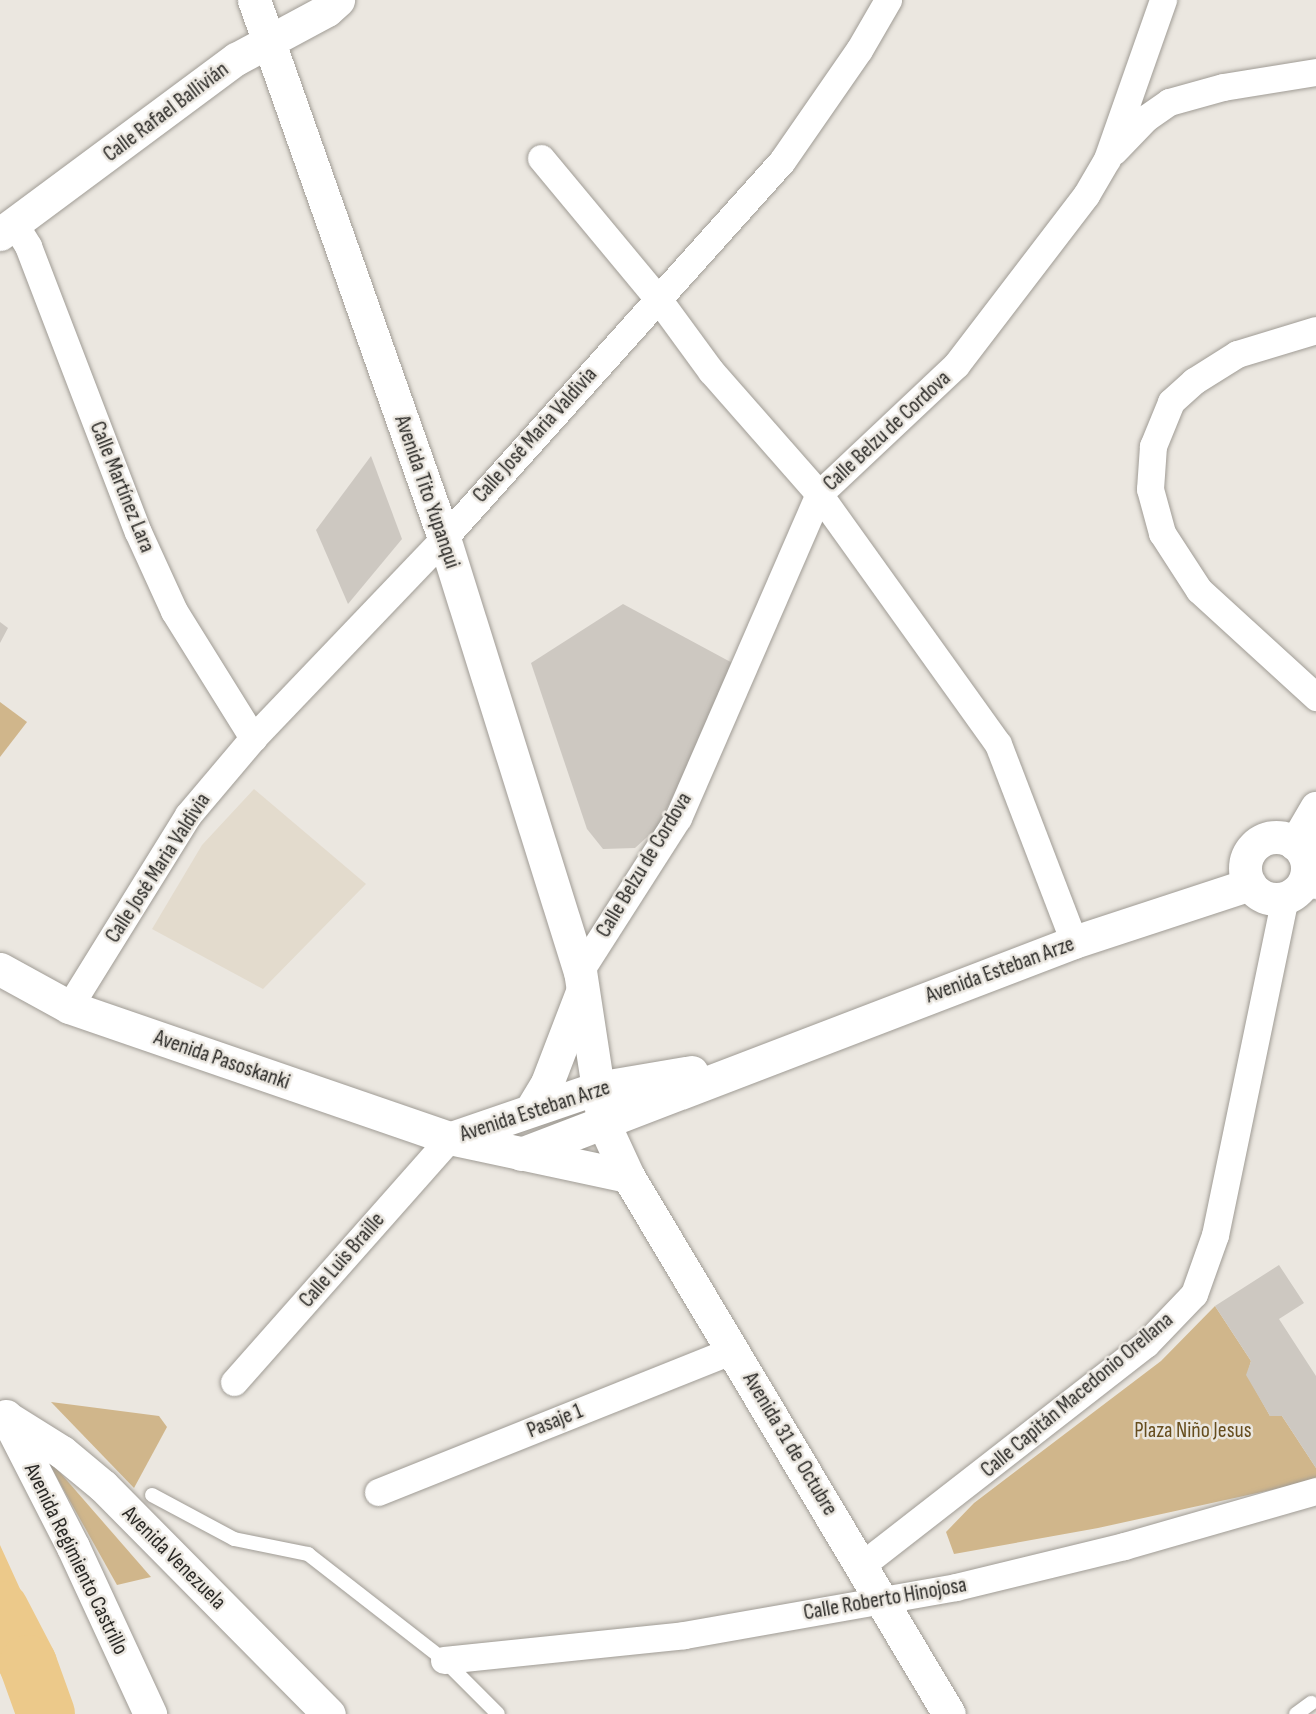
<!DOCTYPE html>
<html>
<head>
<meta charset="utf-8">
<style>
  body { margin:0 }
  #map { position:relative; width:1316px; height:1714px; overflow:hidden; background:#ebe7e0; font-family:"Sofia Sans Condensed",sans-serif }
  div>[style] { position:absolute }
  .built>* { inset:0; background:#e3dbcd }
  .green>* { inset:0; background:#d0b68b }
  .water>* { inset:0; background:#ecc98a }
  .river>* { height:58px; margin:-29px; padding:0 29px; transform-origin:29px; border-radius:29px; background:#ecc98a }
  .building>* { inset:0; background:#cdc8c1 }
  .roads { filter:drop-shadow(0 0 2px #a09c95) drop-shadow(0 0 2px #a09c95) }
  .lane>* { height:14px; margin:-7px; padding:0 7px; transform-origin:7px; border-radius:7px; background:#fff }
  .street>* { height:27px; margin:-13.5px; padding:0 13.5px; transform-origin:13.5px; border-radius:13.5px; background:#fff }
  .secondary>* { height:33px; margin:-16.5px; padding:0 16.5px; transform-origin:16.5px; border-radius:16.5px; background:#fff }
  .secondary>.ring { margin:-16.5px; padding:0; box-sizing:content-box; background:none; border:33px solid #fff; border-radius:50% }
  span { translate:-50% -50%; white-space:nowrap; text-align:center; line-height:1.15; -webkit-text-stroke:5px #ebe7e0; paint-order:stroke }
  .street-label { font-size:22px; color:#2b2a27 }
  .park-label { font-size:22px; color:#664d1e }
</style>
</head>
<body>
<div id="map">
  <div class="built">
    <i style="clip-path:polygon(254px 789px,366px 884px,263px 989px,152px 929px,202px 845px)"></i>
  </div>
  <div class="green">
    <i style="clip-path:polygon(0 702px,27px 722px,0 757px)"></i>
    <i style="clip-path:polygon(1215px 1306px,1251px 1361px,1247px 1375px,1270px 1416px,1282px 1416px,1316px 1468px,1316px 1480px,1098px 1528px,954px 1554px,946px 1532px,974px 1503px,1161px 1361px)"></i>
    <i style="clip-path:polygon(51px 1402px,159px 1416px,167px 1427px,134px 1488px)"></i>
    <i style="clip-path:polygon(43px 1453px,151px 1577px,117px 1585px)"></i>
  </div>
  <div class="water">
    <i style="clip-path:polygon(0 1545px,42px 1637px,71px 1714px,46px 1714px,24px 1655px,0 1610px)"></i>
  </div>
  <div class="river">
    <i style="left:0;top:1610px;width:61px;rotate:62.6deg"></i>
    <i style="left:28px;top:1664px;width:53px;rotate:70.2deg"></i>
  </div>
  <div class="building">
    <i style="clip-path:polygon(371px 456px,402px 539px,348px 604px,316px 530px)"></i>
    <i style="clip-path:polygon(623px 604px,738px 666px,657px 828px,635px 848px,603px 849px,587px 829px,531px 663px)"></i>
    <i style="clip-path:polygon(0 622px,8px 628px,0 643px)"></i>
    <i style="clip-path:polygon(1279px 1265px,1304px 1303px,1279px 1319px,1316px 1376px,1316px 1468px,1282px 1416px,1270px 1416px,1246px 1375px,1251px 1361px,1215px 1306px)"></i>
  </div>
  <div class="roads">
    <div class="lane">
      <i style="left:152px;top:1495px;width:93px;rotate:28.2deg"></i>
      <i style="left:234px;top:1539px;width:76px;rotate:11.5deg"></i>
      <i style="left:308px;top:1554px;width:172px;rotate:37.9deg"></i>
      <i style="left:444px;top:1660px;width:76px;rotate:45deg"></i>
      <i style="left:1296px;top:1714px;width:19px;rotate:-36deg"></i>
    </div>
    <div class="street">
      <i style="left:1114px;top:151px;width:46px;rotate:-45.9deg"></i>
      <i style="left:1146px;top:118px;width:28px;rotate:-35deg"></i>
      <i style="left:1169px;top:102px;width:56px;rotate:-15.5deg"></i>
      <i style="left:1223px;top:87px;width:94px;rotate:-9.2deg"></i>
      <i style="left:541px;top:158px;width:185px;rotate:50.3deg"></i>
      <i style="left:659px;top:300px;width:88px;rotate:53.8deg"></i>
      <i style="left:711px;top:371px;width:164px;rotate:48.7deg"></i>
      <i style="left:819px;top:494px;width:307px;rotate:54.4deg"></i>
      <i style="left:998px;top:744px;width:212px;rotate:69deg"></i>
      <i style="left:15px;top:225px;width:25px;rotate:58deg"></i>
      <i style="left:28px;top:246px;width:306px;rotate:69deg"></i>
      <i style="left:138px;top:532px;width:87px;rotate:65.5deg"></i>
      <i style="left:174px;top:611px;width:150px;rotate:58.1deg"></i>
      <i style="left:1316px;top:330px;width:83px;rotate:163.1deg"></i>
      <i style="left:1237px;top:354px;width:51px;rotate:147.9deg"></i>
      <i style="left:1194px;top:381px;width:31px;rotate:138deg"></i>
      <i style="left:1171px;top:402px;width:48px;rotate:112.2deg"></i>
      <i style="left:1153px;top:446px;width:43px;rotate:94deg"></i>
      <i style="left:1150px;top:489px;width:46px;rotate:74.7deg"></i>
      <i style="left:1162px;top:533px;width:68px;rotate:57deg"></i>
      <i style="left:1199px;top:590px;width:159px;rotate:42.4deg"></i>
      <i style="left:1306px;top:877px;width:13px;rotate:39deg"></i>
      <i style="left:580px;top:971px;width:182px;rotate:-57.4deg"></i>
      <i style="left:678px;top:818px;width:353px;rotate:-66.5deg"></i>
      <i style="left:819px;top:494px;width:188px;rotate:-43.3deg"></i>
      <i style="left:956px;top:365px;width:214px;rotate:-52.6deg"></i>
      <i style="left:1086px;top:195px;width:42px;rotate:-59.7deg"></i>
      <i style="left:1107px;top:159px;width:169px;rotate:-70.6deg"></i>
      <i style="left:69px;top:1007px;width:226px;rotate:-58.2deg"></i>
      <i style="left:188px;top:815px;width:101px;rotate:-49.8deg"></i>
      <i style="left:253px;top:738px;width:277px;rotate:-46.3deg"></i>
      <i style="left:444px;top:538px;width:506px;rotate:-48.12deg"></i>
      <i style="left:782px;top:161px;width:135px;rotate:-55.3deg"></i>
      <i style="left:859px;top:50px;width:58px;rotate:-59.9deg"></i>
      <i style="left:234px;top:1382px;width:326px;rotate:-48.5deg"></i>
      <i style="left:378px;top:1492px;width:382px;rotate:-21.8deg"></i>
      <i style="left:863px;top:1564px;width:358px;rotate:-37.9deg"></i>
      <i style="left:1146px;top:1344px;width:69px;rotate:-46.2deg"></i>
      <i style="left:1194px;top:1294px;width:63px;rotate:-70.4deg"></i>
      <i style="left:1215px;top:1235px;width:344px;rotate:-78.3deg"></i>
      <i style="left:444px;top:1660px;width:241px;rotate:-5.9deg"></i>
      <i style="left:684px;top:1635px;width:276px;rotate:-10deg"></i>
      <i style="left:956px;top:1587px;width:173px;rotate:-13.7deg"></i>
      <i style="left:1124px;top:1546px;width:200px;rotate:-16deg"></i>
    </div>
    <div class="secondary">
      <i style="left:254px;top:0;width:571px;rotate:70.55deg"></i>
      <i style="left:444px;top:538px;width:454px;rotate:72.6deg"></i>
      <i style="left:580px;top:971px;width:153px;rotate:81.3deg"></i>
      <i style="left:603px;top:1122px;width:60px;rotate:65.2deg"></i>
      <i style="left:628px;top:1176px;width:626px;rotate:59.18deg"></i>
      <i style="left:0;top:234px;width:294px;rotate:-36.6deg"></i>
      <i style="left:236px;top:59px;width:103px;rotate:-28.3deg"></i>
      <i style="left:327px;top:10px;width:15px;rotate:-42deg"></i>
      <i class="ring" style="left:1245px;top:837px;width:29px;height:29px"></i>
      <i style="left:1295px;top:844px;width:42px;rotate:-59.7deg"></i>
      <i style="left:0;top:969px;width:79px;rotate:28.8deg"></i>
      <i style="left:69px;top:1007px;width:403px;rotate:19deg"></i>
      <i style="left:450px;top:1138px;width:182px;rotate:12.1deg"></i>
      <i style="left:532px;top:1108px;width:29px;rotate:-59deg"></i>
      <i style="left:547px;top:1083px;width:97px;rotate:-69deg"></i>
      <i style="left:454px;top:1137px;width:151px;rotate:-18.9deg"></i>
      <i style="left:597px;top:1088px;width:96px;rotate:-9.6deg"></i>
      <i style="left:521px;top:1154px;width:592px;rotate:-20.97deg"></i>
      <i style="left:1074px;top:942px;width:185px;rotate:-18.2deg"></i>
      <i style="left:6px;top:1416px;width:147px;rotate:62.9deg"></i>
      <i style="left:73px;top:1547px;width:184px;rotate:65.2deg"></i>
      <i style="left:6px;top:1417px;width:66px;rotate:32deg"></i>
      <i style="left:62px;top:1452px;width:53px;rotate:39.7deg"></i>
      <i style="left:103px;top:1486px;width:321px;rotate:45.3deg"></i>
    </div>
  </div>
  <div class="street-label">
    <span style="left:166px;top:112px;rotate:-37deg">Calle Rafael Ballivián</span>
    <span style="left:887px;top:431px;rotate:-43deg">Calle Belzu de Cordova</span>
    <span style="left:535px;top:435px;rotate:-48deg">Calle José Maria Valdivia</span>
    <span style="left:122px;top:487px;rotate:68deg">Calle Martínez Lara</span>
    <span style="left:427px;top:492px;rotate:71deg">Avenida Tito Yupanqui</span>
    <span style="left:644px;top:865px;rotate:-59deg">Calle Belzu de Cordova</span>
    <span style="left:158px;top:868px;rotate:-57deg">Calle José Maria Valdivia</span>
    <span style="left:1000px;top:970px;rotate:-20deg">Avenida Esteban Arze</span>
    <span style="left:222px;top:1060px;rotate:19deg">Avenida Pasoskanki</span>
    <span style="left:535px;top:1111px;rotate:-18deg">Avenida Esteban Arze</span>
    <span style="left:342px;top:1260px;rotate:-49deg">Calle Luis Braille</span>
    <span style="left:1077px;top:1395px;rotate:-40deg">Calle Capitán Macedonio Orellana</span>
    <span style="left:555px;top:1421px;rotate:-22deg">Pasaje 1</span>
    <span style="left:790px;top:1444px;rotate:59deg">Avenida 31 de Octubre</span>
    <span style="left:174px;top:1558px;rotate:45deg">Avenida Venezuela</span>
    <span style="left:76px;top:1559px;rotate:64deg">Avenida Regimiento Castrillo</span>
    <span style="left:885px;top:1599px;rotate:-10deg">Calle Roberto Hinojosa</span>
  </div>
  <div class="park-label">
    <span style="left:1193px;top:1431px">Plaza Niño Jesus</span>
  </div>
</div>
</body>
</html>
